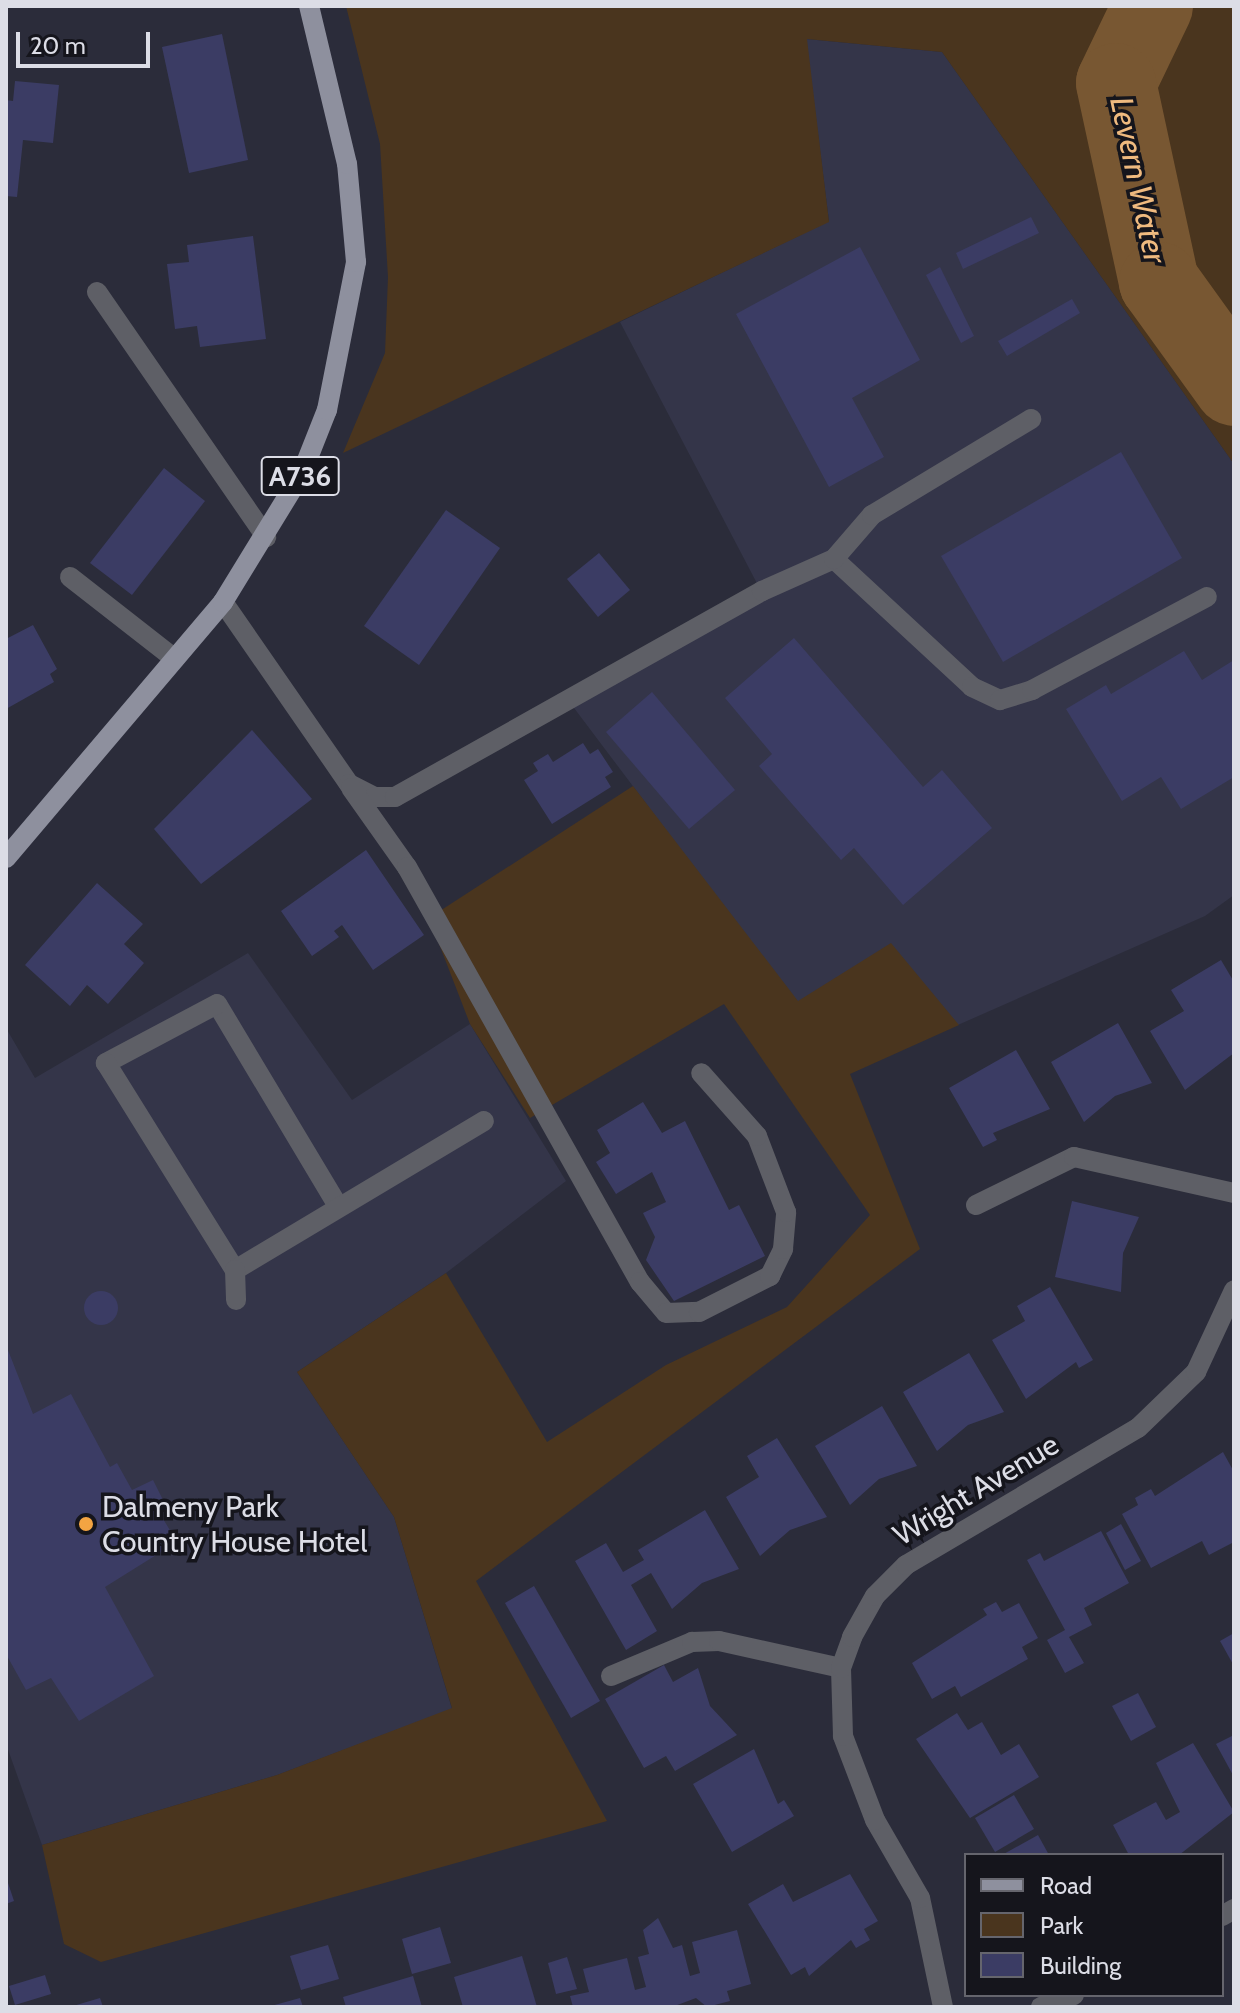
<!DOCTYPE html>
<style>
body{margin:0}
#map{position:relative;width:1240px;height:2013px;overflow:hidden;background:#2b2c3a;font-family:Cabin,sans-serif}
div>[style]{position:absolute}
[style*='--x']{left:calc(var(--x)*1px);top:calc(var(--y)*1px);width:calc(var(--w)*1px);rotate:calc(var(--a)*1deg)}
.built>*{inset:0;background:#343549}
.green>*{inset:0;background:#4a351e}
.river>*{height:80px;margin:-40px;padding:0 40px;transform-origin:40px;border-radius:40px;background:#785732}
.building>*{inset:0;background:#3b3c64}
.round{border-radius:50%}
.minor>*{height:20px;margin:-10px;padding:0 10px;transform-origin:10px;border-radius:10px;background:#5e5f66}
.major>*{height:20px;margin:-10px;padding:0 10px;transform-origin:10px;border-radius:10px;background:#8e909e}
.dots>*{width:22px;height:22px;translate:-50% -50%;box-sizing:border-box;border:4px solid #15151c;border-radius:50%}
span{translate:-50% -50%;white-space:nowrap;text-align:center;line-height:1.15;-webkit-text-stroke:7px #15151c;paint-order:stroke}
.shield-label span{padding:2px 6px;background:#15151c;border:2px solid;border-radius:6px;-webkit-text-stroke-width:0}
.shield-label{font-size:28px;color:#dcdde6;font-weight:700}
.street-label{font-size:30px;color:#dcdde6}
.poi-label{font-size:30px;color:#dcdde6}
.left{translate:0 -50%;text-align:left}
.water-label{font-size:32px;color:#efba7f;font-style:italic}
.frame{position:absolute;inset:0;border:8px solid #dcdde6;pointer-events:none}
.legend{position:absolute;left:964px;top:1853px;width:260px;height:144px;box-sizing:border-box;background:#15151c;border:2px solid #65656d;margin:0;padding:10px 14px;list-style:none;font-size:24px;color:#dcdde6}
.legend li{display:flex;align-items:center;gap:16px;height:40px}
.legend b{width:40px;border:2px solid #65656d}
.scale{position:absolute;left:16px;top:32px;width:134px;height:36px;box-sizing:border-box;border:4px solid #dcdde6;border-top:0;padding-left:10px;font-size:24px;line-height:28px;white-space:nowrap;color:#dcdde6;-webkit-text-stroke:6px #15151c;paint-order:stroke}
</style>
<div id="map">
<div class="built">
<div style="clip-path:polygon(806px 39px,942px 52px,1234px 464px,1234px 895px,1205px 916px,849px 1073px,568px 700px,761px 591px,620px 322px,829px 221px)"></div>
<div style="clip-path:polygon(248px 953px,352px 1100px,470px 1024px,566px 1181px,446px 1273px,297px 1372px,394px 1517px,452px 1709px,277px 1775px,42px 1845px,6px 1744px,6px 1028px,35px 1078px)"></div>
</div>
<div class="green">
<div style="clip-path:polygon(346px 6px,1234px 6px,1234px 464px,942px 52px,807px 39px,829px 222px,343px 453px,385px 353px,388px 277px,380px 144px)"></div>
<div style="clip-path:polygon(633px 786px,798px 1001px,891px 943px,959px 1025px,850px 1074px,920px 1249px,476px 1581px,607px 1821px,101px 1962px,64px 1944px,42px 1845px,277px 1775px,452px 1708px,394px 1517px,297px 1372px,446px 1273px,547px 1442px,666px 1365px,787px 1307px,870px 1215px,724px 1004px,530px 1118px,470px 1024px,429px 918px)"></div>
</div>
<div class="river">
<div style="--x:1153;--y:6;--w:85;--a:115.7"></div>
<div style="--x:1116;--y:83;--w:204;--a:77.8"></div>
<div style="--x:1159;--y:282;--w:128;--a:54.2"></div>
</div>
<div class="building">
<div style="clip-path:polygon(222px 34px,248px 160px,189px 173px,162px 47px)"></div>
<div style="clip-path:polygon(15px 81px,59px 85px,53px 143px,23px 140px,17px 197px,6px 196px,6px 100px,13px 101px)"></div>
<div style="clip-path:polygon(1031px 217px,1039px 233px,963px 269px,956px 253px)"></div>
<div style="clip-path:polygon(253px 236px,266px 339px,200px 347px,197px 326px,175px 329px,167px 264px,189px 262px,187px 245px)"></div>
<div style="clip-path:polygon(860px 247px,920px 360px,852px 398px,884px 457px,829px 487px,736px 314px)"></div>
<div style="clip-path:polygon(940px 267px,974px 336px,961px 343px,926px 275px)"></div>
<div style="clip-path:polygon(1072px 299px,1080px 313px,1007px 356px,998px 341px)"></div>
<div style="clip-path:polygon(1121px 452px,1182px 558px,1003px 662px,941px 556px)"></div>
<div style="clip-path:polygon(164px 468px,205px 501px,132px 595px,90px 563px)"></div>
<div style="clip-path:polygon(446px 510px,500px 548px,419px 665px,364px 626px)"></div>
<div style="clip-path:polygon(599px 553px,630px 590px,598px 617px,567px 579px)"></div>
<div style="clip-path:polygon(33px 625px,57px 669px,50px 674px,54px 682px,6px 709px,6px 639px)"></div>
<div style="clip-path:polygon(794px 638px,923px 787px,942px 770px,992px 828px,903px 905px,854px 848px,841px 860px,759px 766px,772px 754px,725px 698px)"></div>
<div style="clip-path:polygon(1184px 651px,1202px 680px,1234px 660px,1234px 777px,1181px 809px,1161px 777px,1122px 801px,1066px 709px,1106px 685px,1111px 694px)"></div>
<div style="clip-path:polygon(652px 692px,735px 790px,689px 829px,606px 732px)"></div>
<div style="clip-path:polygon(252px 730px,312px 799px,201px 884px,154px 829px)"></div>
<div style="clip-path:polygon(583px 743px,590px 754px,598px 749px,613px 772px,605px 777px,611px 787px,552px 824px,524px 780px,538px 771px,533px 763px,548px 754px,553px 762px)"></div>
<div style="clip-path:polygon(366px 850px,424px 935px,373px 970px,342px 925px,334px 931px,339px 937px,312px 956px,281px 911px)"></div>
<div style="clip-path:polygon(97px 883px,143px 924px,124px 944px,144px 963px,108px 1004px,87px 985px,70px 1006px,25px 965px)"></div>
<div style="clip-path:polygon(1221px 960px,1234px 982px,1234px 1053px,1185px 1090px,1150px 1031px,1184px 1011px,1171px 990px)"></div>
<div style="clip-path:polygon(1118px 1023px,1152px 1083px,1115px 1096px,1084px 1122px,1051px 1062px)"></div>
<div style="clip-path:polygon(1016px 1050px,1050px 1109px,993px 1133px,997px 1140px,983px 1147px,949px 1088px)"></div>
<div style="clip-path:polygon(643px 1102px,662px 1133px,685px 1121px,729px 1210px,739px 1205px,765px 1256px,674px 1301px,646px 1260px,655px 1237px,643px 1213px,666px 1202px,652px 1172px,616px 1194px,596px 1162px,610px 1153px,597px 1130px)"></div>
<div style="clip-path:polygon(1072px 1201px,1139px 1217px,1123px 1253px,1121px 1292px,1055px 1277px)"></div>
<div style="clip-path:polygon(1050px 1287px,1093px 1360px,1079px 1368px,1076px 1362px,1026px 1399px,992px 1340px,1025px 1321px,1017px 1306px)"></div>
<div class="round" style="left:84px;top:1291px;width:34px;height:34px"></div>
<div style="clip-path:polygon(6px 1345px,33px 1414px,71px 1394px,110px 1467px,117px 1463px,132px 1490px,153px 1480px,167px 1508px,159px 1512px,177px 1542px,105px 1587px,154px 1676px,79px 1721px,51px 1678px,26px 1690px,6px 1654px)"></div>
<div style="clip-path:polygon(969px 1353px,1004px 1412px,968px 1425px,937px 1451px,903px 1392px)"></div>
<div style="clip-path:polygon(882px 1406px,917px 1466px,879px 1479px,850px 1505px,815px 1446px)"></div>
<div style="clip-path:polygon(777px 1438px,827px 1517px,790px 1530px,760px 1556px,726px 1497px,759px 1477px,747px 1456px)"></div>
<div style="clip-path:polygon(1223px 1452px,1234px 1472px,1234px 1542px,1209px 1555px,1202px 1541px,1151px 1568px,1122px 1514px,1138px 1505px,1135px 1498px,1151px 1489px,1155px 1496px)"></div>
<div style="clip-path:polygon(705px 1510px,739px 1569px,702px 1583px,672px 1609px,651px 1573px,631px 1585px,657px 1631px,626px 1650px,575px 1561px,606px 1543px,623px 1572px,644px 1560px,638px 1550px)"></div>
<div style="clip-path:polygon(1121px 1524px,1141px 1561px,1125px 1570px,1106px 1533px)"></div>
<div style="clip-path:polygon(1101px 1531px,1129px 1583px,1084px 1608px,1092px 1625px,1069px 1637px,1084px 1663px,1065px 1673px,1047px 1640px,1065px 1630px,1027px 1560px,1040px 1553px,1044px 1561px)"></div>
<div style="clip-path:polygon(534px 1586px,600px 1701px,571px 1718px,505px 1603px)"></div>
<div style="clip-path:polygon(996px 1602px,1002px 1612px,1019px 1603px,1038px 1638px,1022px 1647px,1028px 1659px,961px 1697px,955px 1686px,932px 1699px,912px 1663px,987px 1615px,983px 1609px)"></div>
<div style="clip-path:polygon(1234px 1633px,1234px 1666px,1220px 1641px)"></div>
<div style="clip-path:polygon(664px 1665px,673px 1682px,698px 1668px,710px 1706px,737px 1735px,675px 1771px,666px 1756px,644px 1768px,605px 1699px)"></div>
<div style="clip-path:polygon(1138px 1693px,1156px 1727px,1131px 1741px,1112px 1706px)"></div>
<div style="clip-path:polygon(957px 1713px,968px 1730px,982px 1722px,1001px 1755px,1019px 1744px,1039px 1777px,970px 1818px,916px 1739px)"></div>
<div style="clip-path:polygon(1234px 1735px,1234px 1777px,1216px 1744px)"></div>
<div style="clip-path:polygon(1193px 1743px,1234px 1812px,1179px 1855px,1129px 1855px,1113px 1825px,1156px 1802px,1166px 1820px,1180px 1812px,1156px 1763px)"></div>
<div style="clip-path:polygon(754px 1749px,778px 1804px,784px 1800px,794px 1816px,732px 1852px,693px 1784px)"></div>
<div style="clip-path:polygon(1014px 1795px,1034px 1829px,995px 1852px,975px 1818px)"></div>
<div style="clip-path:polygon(1038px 1835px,1049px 1855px,1002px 1855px)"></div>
<div style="clip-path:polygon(850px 1874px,878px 1921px,864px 1929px,870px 1940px,856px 1948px,851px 1940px,809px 1976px,805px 1967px,791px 1975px,748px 1904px,783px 1884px,793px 1902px)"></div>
<div style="clip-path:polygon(6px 1877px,14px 1901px,6px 1904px)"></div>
<div style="clip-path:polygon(658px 1918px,673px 1948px,682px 1945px,690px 1976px,700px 1973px,692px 1942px,737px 1930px,751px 1984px,727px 1991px,730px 2001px,707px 2007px,696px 1998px,672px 2007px,573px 2007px,570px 1996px,589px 1992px,583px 1969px,627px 1958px,635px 1990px,646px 1987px,638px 1957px,649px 1954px,643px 1930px)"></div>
<div style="clip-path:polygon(440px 1927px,451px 1963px,412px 1974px,402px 1939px)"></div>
<div style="clip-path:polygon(328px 1945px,339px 1979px,301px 1990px,290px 1956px)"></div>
<div style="clip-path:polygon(522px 1956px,537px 2007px,463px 2007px,454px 1977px)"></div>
<div style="clip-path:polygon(567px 1957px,577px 1989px,556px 1994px,548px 1963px)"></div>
<div style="clip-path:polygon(45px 1975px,51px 1994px,15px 2005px,9px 1986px)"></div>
<div style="clip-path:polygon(413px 1976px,422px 2007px,346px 2007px,343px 1997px)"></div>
<div style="clip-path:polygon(100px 1998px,103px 2007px,73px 2007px,73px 2006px)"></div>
<div style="clip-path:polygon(300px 1998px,303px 2007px,271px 2007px,271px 2006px)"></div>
</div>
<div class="minor">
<div style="--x:97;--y:292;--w:298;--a:55.4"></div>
<div style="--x:834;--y:559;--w:188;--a:42.8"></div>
<div style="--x:972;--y:687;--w:31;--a:25"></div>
<div style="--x:1000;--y:700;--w:34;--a:-17"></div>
<div style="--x:1032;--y:690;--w:198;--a:-28"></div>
<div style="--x:70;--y:577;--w:133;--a:38"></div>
<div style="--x:223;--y:602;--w:221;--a:55.3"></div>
<div style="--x:349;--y:784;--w:28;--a:27"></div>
<div style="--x:374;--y:797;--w:21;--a:0"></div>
<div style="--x:395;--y:797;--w:421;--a:-29.3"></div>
<div style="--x:762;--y:591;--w:79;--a:-24"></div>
<div style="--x:834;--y:559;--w:58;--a:-49.2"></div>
<div style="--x:872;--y:515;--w:186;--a:-31.1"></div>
<div style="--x:351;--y:788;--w:97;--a:54.7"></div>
<div style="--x:407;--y:867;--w:476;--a:60.7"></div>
<div style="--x:640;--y:1282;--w:40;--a:50"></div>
<div style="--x:666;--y:1313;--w:33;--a:-2"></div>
<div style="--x:699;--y:1312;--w:80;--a:-26.9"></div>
<div style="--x:770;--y:1276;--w:30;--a:-64"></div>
<div style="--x:783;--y:1249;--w:37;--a:-85"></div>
<div style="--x:786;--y:1212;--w:81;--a:-110.9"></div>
<div style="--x:757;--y:1136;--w:84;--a:-131.6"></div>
<div style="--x:976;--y:1205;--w:109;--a:-26.1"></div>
<div style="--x:1074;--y:1157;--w:164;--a:12.7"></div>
<div style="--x:338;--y:1206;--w:235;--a:-120.9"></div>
<div style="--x:217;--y:1004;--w:126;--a:152"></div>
<div style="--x:106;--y:1063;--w:244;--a:58.1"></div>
<div style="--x:235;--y:1270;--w:290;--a:-30.9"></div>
<div style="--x:235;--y:1270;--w:30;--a:88"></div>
<div style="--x:611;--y:1676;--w:88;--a:-22.8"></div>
<div style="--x:692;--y:1642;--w:27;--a:-2"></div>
<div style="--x:719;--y:1641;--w:125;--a:12.5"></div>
<div style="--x:1222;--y:1916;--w:14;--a:-30"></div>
<div style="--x:943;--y:2007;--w:111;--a:-101.9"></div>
<div style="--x:920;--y:1898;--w:90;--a:-120"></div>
<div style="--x:875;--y:1820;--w:90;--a:-110.9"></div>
<div style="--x:843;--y:1736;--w:68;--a:-91.7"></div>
<div style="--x:841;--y:1668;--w:33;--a:-70"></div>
<div style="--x:852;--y:1637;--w:47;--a:-60.7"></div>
<div style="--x:875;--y:1596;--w:44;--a:-45"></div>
<div style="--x:906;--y:1565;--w:269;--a:-30.6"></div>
<div style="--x:1138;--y:1428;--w:81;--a:-44"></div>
<div style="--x:1196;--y:1372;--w:90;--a:-65.1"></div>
<div style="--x:1041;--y:2007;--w:35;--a:-20"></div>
</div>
<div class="major">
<div style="--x:6;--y:858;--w:336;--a:-49.7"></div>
<div style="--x:223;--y:602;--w:151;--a:-58.5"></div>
<div style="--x:302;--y:473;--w:68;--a:-68.4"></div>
<div style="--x:327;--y:410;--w:151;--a:-78.9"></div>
<div style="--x:356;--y:262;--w:98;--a:-95.2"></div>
<div style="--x:347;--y:164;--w:163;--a:-103.5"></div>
</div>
<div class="dots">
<div style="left:86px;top:1524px;background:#f3a442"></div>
</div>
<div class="shield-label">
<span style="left:300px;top:476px">A736</span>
</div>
<div class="street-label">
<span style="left:976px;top:1490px;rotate:-31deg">Wright Avenue</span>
</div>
<div class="poi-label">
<span class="left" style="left:102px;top:1524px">Dalmeny Park<br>Country House Hotel</span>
</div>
<div class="water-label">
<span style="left:1138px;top:180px;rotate:78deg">Levern Water</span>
</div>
<div class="frame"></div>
<ul class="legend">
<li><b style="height:10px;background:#8e909e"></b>Road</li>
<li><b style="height:22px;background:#4a351e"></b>Park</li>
<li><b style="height:22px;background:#3b3c64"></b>Building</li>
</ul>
<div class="scale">20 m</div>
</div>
